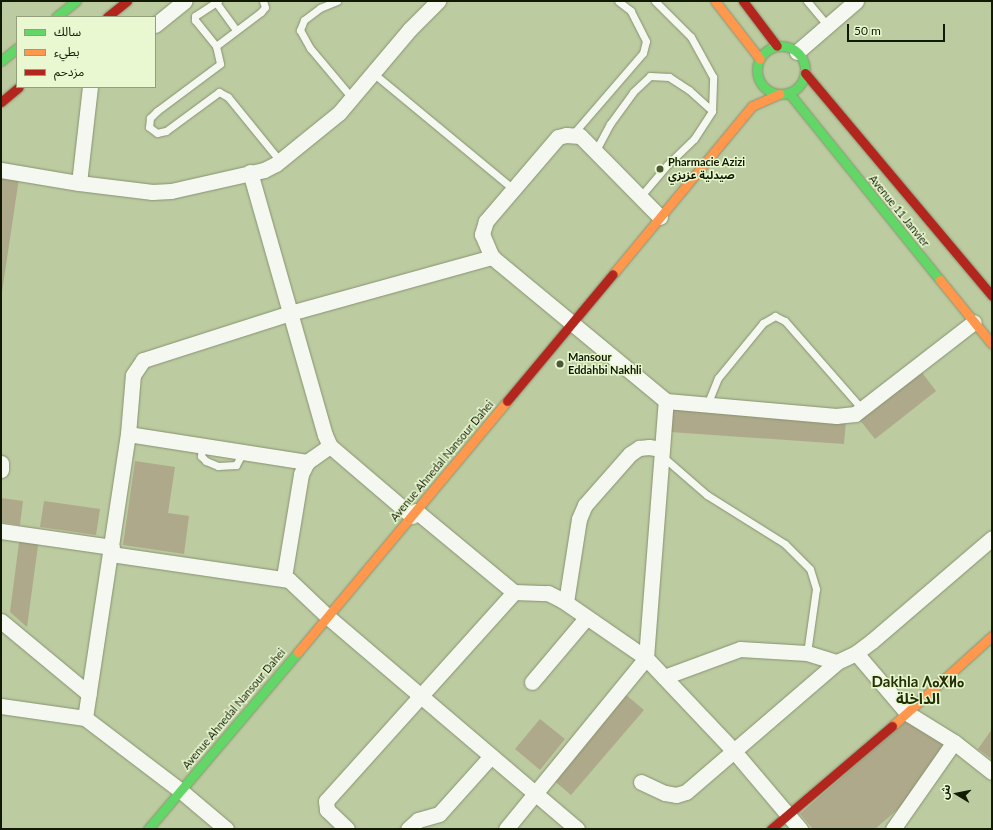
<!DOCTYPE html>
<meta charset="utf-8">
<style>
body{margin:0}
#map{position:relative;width:993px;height:830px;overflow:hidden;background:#bccba0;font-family:Lato,"Noto Sans Arabic","Noto Sans Tifinagh",sans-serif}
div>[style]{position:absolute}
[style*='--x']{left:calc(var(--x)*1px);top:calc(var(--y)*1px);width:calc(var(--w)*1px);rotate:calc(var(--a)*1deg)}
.building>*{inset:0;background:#aea98a}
.roads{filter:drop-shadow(0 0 1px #879270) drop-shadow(0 0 1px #879270)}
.lane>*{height:7px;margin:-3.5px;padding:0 3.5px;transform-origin:3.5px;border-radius:3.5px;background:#f5f7f1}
.street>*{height:15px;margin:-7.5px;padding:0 7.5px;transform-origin:7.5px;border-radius:7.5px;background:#f5f7f1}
.fast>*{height:9px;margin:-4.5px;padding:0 4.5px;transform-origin:4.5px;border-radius:4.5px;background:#63d668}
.fast>.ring{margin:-4.5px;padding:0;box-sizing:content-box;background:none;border:9px solid #63d668;border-radius:50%}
.slow>*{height:9px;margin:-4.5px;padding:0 4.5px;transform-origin:4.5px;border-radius:4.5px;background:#ff974d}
.jam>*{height:9px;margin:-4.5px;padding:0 4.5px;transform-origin:4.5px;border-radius:4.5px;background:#b3261e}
.dots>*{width:11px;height:11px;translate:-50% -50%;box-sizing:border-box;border:2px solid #e9f8d1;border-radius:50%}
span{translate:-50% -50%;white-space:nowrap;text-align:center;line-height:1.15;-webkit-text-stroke:3px #e9f8d1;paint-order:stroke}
.poi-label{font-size:11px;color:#111a00;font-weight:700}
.left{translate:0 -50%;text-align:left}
.street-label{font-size:11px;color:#111a00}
.district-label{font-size:15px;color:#243006;font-weight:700}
.frame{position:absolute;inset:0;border:2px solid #111a00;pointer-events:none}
.legend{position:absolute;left:16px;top:16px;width:140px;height:72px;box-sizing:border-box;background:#e9f8d1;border:1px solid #939f7d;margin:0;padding:5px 7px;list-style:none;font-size:12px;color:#111a00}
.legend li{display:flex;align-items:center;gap:8px;height:20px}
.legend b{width:20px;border:1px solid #939f7d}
.north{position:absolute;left:937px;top:774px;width:40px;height:40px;-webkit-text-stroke:3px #e9f8d1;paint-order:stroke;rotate:280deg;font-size:11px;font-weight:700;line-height:16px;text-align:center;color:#111a00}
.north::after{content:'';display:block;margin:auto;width:14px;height:18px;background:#111a00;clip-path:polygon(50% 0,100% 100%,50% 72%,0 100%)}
.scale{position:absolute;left:847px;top:24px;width:98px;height:18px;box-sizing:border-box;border:2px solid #111a00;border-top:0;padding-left:5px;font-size:12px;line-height:14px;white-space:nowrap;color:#111a00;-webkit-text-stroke:3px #e9f8d1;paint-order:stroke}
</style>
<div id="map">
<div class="building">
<div style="clip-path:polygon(1px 176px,19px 178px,2px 292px,1px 292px)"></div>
<div style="clip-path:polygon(920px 370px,936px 391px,875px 439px,859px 419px)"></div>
<div style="clip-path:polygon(672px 408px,846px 420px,844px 444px,670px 432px)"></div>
<div style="clip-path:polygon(135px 461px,175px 467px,168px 513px,189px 516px,184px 554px,123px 545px)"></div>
<div style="clip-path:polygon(1px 498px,23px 501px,20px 525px,1px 522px)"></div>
<div style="clip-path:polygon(44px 501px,100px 509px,96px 535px,40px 527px)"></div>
<div style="clip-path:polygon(20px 535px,39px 538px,27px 627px,10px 612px)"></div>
<div style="clip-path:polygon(625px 694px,644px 710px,571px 795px,552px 779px)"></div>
<div style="clip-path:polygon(909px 718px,949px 746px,913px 796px,875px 829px,813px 829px,800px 814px)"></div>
<div style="clip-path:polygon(540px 719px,565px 739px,540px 770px,515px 749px)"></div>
<div style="clip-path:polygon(992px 729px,992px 759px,978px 749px)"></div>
</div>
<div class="roads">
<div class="lane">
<div style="--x:215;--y:1;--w:36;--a:54"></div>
<div style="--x:218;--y:1;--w:27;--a:147"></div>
<div style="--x:195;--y:16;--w:4;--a:90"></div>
<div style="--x:195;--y:20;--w:33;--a:51"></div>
<div style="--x:216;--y:46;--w:56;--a:-37.1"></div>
<div style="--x:261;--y:12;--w:6;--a:-51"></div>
<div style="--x:265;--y:7;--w:6;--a:-108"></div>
<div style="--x:337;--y:1;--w:18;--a:158"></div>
<div style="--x:320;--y:8;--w:20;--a:143"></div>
<div style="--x:304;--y:20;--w:11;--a:112"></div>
<div style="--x:300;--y:30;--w:21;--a:61"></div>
<div style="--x:310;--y:48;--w:65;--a:50"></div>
<div style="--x:807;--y:1;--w:31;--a:50"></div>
<div style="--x:216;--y:46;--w:18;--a:77"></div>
<div style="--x:220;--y:64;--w:79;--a:143.3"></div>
<div style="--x:157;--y:111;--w:10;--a:135"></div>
<div style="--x:150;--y:118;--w:9;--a:96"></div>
<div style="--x:149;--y:127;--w:10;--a:37"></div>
<div style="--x:157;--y:133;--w:9;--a:-13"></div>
<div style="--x:166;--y:131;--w:66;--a:-36.3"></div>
<div style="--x:219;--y:92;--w:10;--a:29"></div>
<div style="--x:228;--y:97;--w:82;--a:50.9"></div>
<div style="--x:373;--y:73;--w:182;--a:39.6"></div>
<div style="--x:573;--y:134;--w:107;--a:-49.2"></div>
<div style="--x:643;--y:53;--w:12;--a:-76"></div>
<div style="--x:646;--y:41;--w:34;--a:-117"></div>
<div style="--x:631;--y:11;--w:16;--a:-142"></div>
<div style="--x:595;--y:152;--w:32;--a:-62"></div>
<div style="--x:610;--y:124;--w:39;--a:-54"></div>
<div style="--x:633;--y:92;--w:23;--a:-43"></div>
<div style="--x:650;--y:76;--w:19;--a:3"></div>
<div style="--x:669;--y:77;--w:24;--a:33"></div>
<div style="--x:689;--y:90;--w:31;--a:42"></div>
<div style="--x:640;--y:197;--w:42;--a:-49.8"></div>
<div style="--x:667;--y:165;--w:37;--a:-44"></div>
<div style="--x:694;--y:139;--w:33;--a:-57"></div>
<div style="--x:712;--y:111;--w:34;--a:-88"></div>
<div style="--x:713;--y:77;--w:46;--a:-118.8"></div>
<div style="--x:691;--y:37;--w:51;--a:-135"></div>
<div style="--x:707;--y:405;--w:29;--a:-68"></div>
<div style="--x:718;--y:378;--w:71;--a:-50.7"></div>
<div style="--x:763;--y:323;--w:14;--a:-30"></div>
<div style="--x:775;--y:316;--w:11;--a:27"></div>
<div style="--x:785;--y:321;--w:117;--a:48.8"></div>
<div style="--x:202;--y:445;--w:11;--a:95"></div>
<div style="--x:201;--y:456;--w:7;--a:45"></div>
<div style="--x:206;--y:461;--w:13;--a:23"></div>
<div style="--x:218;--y:466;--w:18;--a:-3"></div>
<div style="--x:236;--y:465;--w:15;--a:-62"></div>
<div style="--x:662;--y:456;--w:60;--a:40.9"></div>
<div style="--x:707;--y:495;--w:92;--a:32.1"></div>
<div style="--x:785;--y:544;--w:35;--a:45"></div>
<div style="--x:810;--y:569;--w:21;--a:73"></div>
<div style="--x:816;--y:589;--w:65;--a:98"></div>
</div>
<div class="street">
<div style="--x:155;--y:25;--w:38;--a:-39"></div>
<div style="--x:797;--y:52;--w:78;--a:-40.8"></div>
<div style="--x:1;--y:170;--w:79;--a:9.5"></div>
<div style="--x:79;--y:183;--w:74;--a:7"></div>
<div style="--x:152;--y:192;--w:19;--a:-3"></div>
<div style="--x:171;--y:191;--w:95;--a:-12.7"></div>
<div style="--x:264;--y:170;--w:13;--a:-27"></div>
<div style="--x:276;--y:164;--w:81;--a:-39"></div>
<div style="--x:339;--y:113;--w:110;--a:-49.8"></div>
<div style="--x:410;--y:29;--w:40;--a:-45"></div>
<div style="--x:250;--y:172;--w:273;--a:74.1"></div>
<div style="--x:325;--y:435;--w:12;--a:66"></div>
<div style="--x:330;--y:446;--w:108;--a:40.5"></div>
<div style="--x:79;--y:183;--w:97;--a:-83.5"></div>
<div style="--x:660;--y:217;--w:114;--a:-134.6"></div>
<div style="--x:580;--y:136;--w:14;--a:-176"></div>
<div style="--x:566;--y:135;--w:8;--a:166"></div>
<div style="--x:558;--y:137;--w:111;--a:130.6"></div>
<div style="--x:486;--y:221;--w:14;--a:107"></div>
<div style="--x:482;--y:234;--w:25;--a:67"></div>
<div style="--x:492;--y:257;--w:226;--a:39.6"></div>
<div style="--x:128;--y:434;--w:181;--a:8.9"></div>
<div style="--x:1;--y:463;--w:7;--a:90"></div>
<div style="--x:416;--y:511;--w:127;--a:39.6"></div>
<div style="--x:514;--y:592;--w:34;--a:2"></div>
<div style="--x:548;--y:593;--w:16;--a:27"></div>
<div style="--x:562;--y:600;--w:102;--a:34.6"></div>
<div style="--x:646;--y:658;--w:127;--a:46.6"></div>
<div style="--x:733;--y:750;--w:104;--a:49.7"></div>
<div style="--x:1;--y:531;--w:112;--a:8.2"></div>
<div style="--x:111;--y:554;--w:180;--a:8.3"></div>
<div style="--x:289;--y:580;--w:54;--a:43.5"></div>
<div style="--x:328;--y:617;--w:327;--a:40.4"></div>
<div style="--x:284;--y:577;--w:104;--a:-80.6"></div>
<div style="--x:301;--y:474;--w:13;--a:-63"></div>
<div style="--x:307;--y:462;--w:28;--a:-35"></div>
<div style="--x:566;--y:602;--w:84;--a:-81.1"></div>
<div style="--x:579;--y:519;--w:15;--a:-67"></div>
<div style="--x:585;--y:505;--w:68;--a:-48.6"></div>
<div style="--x:630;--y:454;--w:11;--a:-34"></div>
<div style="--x:639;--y:448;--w:10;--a:-6"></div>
<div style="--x:649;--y:447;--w:13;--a:9"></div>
<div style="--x:1;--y:621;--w:114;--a:39.7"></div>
<div style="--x:856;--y:653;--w:79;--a:49.6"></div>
<div style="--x:907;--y:713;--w:55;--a:31.7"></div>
<div style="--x:954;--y:742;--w:48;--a:38.3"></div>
<div style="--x:664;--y:677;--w:81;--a:-20.2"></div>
<div style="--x:740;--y:649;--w:67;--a:3.4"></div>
<div style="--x:807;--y:653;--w:31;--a:17"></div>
<div style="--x:532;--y:682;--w:84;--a:-49.8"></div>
<div style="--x:1;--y:706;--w:85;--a:8.1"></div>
<div style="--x:85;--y:718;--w:121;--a:37.2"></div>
<div style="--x:181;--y:791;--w:59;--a:40.2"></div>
<div style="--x:85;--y:718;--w:287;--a:-81.4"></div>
<div style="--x:128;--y:434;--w:59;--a:-85.2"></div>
<div style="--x:133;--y:375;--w:18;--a:-56"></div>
<div style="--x:143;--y:360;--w:154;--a:-17.7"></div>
<div style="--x:290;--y:313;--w:210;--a:-15.5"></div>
<div style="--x:641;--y:782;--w:26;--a:25"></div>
<div style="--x:665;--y:793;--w:11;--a:10"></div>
<div style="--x:676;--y:795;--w:10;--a:-17"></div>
<div style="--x:686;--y:792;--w:199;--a:-40.7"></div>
<div style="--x:837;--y:662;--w:21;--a:-25"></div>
<div style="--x:856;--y:653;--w:20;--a:-37"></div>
<div style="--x:872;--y:641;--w:158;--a:-40.6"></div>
<div style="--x:347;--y:829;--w:28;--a:-136"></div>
<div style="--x:327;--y:810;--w:9;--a:-96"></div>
<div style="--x:326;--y:801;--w:281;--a:-48"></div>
<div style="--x:408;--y:829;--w:13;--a:-42"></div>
<div style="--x:418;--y:820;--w:22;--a:-16"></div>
<div style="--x:439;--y:814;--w:78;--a:-48.1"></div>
<div style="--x:506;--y:829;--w:221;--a:-50.7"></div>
<div style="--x:646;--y:658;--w:258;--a:-85.6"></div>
<div style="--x:666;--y:401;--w:171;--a:5"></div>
<div style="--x:836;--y:416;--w:19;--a:-6"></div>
<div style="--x:855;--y:414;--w:150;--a:-37.7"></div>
<div style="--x:893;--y:829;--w:106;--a:-55"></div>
</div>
<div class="fast">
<div style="--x:56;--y:17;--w:26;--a:-39"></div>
<div class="ring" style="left:757px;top:46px;width:39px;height:39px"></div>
<div style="--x:1;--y:61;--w:21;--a:-39"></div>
<div style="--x:789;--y:93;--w:240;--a:51.1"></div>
<div style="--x:148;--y:829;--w:232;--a:-49.7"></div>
</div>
<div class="slow">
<div style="--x:715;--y:1;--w:73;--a:52.2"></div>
<div style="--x:613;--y:274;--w:218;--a:-50.4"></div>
<div style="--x:752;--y:106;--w:30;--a:-24"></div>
<div style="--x:940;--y:280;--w:82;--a:50.9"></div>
<div style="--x:298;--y:652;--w:327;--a:-50.2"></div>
<div style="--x:892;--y:726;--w:135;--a:-42"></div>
</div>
<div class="jam">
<div style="--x:743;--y:1;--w:56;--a:52.9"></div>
<div style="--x:107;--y:17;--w:26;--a:-39"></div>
<div style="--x:805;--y:73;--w:291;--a:50"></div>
<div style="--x:1;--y:102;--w:23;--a:-40"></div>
<div style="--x:507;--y:401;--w:165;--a:-50.2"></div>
<div style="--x:771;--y:829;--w:159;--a:-40.4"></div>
</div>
</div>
<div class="dots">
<div style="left:660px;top:169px;background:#4d5838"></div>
<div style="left:560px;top:364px;background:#4d5838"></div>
</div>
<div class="poi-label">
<span class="left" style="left:668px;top:169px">Pharmacie Azizi<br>صيدلية عزيزي</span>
<span class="left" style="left:568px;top:364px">Mansour<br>Eddahbi Nakhli</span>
</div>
<div class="street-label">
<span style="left:899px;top:211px;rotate:51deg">Avenue 11 Janvier</span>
<span style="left:442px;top:461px;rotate:-50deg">Avenue Ahnedal Nansour Dahei</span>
<span style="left:234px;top:709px;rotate:-50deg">Avenue Ahnedal Nansour Dahei</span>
</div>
<div class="district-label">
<span style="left:918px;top:690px">Dakhla ⴷⴰⵅⵍⴰ<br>الداخلة</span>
</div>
<div class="frame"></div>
<ul class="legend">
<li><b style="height:5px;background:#63d668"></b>سالك</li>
<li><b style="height:5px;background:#ff974d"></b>بطيء</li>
<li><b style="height:5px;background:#b3261e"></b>مزدحم</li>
</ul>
<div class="north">ش</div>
<div class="scale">50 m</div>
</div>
